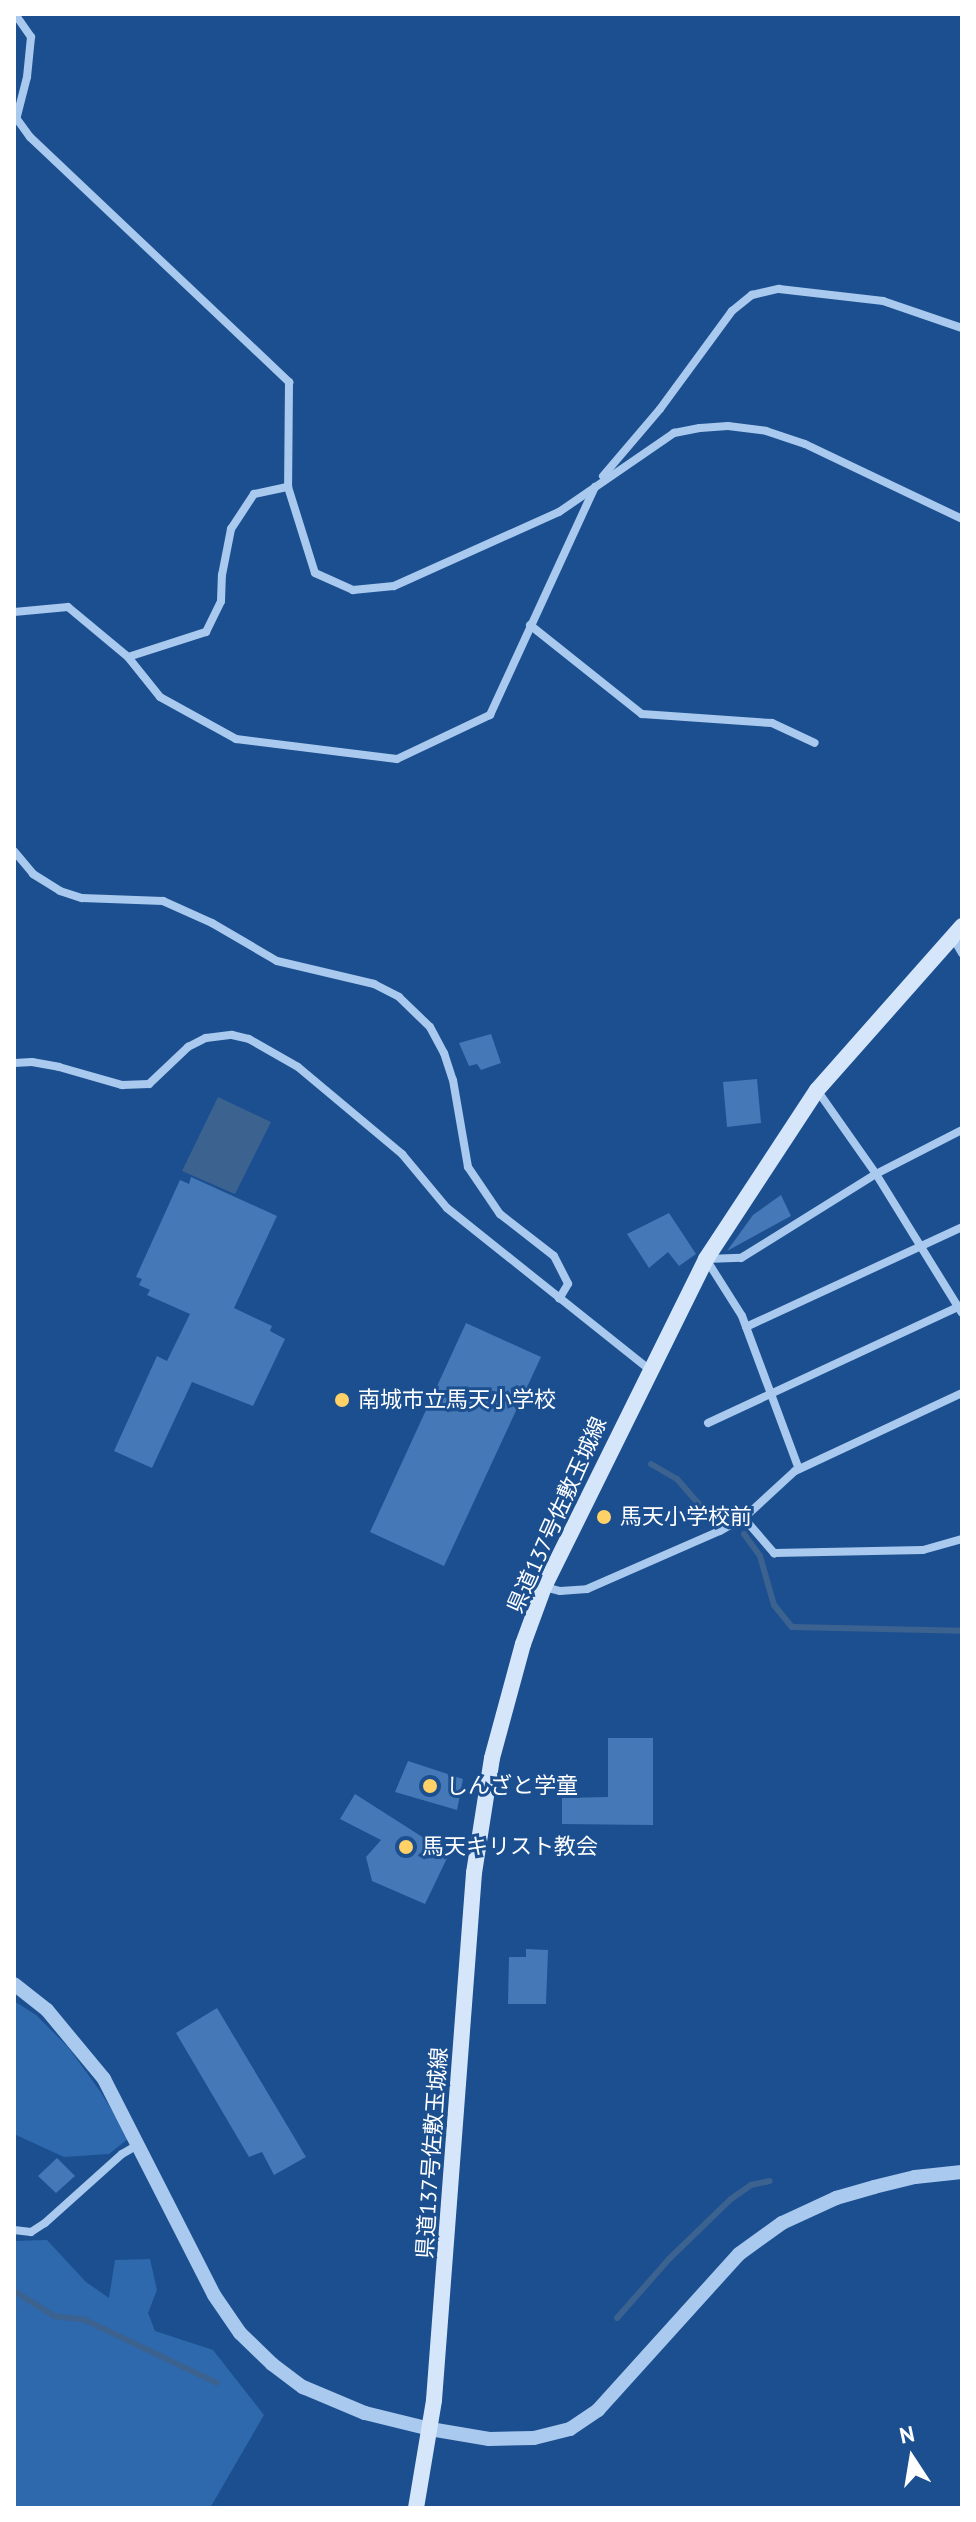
<!DOCTYPE html>
<meta charset="utf-8">
<style>
body{margin:0}
#map{position:relative;width:976px;height:2522px;overflow:hidden;background:#1b4f8f;font-family:"PT Sans","Noto Sans JP",sans-serif}
div>[style]{position:absolute}
[style*='--x']{left:calc(var(--x)*1px);top:calc(var(--y)*1px);width:calc(var(--w)*1px);rotate:calc(var(--a)*1deg)}
.green>*{inset:0;background:#2e69ad}
.water>*{inset:0;background:#3c6290}
.stream>*{height:6px;margin:-3px;padding:0 3px;transform-origin:3px;border-radius:3px;background:#3c6290}
.building>*{inset:0;background:#4478b7}
.minor>*{height:8px;margin:-4px;padding:0 4px;transform-origin:4px;border-radius:4px;background:#a9c9ee}
.tertiary>*{height:14px;margin:-7px;padding:0 7px;transform-origin:7px;border-radius:7px;background:#a9c9ee}
.secondary>*{height:16px;margin:-8px;padding:0 8px;transform-origin:8px;border-radius:8px;background:#d6e6fa}
.dots>*{width:22px;height:22px;translate:-50% -50%;box-sizing:border-box;border:4px solid #1b4f8f;border-radius:50%}
span{translate:-50% -50%;white-space:nowrap;text-align:center;line-height:1.15;-webkit-text-stroke:6px #1b4f8f;paint-order:stroke}
.poi-label{font-size:22px;color:#fff}
.left{translate:0 -50%;text-align:left}
.street-label{font-size:22px;color:#fff}
.frame{position:absolute;inset:0;border:16px solid #fff;pointer-events:none}
.north{position:absolute;left:872px;top:2418px;width:80px;height:80px;-webkit-text-stroke:6px #1b4f8f;paint-order:stroke;rotate:348deg;font-size:22px;font-weight:700;line-height:32px;text-align:center;color:#fff}
.north::after{content:'';display:block;margin:auto;width:28px;height:36px;background:#fff;clip-path:polygon(50% 0,100% 100%,50% 72%,0 100%)}
</style>
<div id="map">
<div class="green">
<div style="clip-path:polygon(14px 2001px,36px 2015px,68px 2047px,100px 2091px,129px 2138px,109px 2154px,64px 2157px,14px 2134px)"></div>
<div style="clip-path:polygon(47px 2240px,86px 2282px,109px 2298px,115px 2260px,150px 2259px,157px 2290px,148px 2313px,155px 2331px,213px 2350px,264px 2415px,210px 2508px,14px 2508px,14px 2241px)"></div>
</div>
<div class="water">
<div style="clip-path:polygon(218px 1097px,271px 1122px,235px 1194px,182px 1171px)"></div>
</div>
<div class="stream">
<div style="--x:651;--y:1464;--w:30;--a:30"></div>
<div style="--x:677;--y:1479;--w:32;--a:49"></div>
<div style="--x:698;--y:1503;--w:29;--a:34"></div>
<div style="--x:744;--y:1534;--w:27;--a:54"></div>
<div style="--x:760;--y:1556;--w:51;--a:74.1"></div>
<div style="--x:774;--y:1605;--w:28;--a:51"></div>
<div style="--x:792;--y:1627;--w:170;--a:1.3"></div>
<div style="--x:14;--y:2291;--w:47;--a:32"></div>
<div style="--x:54;--y:2316;--w:31;--a:7"></div>
<div style="--x:85;--y:2320;--w:146;--a:25.5"></div>
<div style="--x:617;--y:2318;--w:79;--a:-48.6"></div>
<div style="--x:669;--y:2259;--w:86;--a:-44.1"></div>
<div style="--x:731;--y:2199;--w:24;--a:-35"></div>
<div style="--x:751;--y:2185;--w:19;--a:-12"></div>
</div>
<div class="building">
<div style="clip-path:polygon(491px 1034px,501px 1063px,481px 1070px,477px 1064px,469px 1066px,459px 1043px)"></div>
<div style="clip-path:polygon(757px 1079px,761px 1123px,727px 1127px,723px 1082px)"></div>
<div style="clip-path:polygon(191px 1177px,277px 1216px,234px 1308px,272px 1326px,270px 1331px,285px 1339px,253px 1406px,192px 1382px,152px 1468px,114px 1451px,157px 1356px,167px 1361px,190px 1314px,147px 1295px,150px 1290px,139px 1285px,142px 1279px,136px 1277px,180px 1180px,189px 1184px)"></div>
<div style="clip-path:polygon(781px 1195px,791px 1216px,727px 1251px,753px 1215px)"></div>
<div style="clip-path:polygon(669px 1213px,696px 1254px,679px 1266px,668px 1252px,649px 1268px,627px 1234px)"></div>
<div style="clip-path:polygon(466px 1323px,541px 1357px,444px 1566px,370px 1532px)"></div>
<div style="clip-path:polygon(608px 1738px,653px 1738px,653px 1825px,562px 1824px,562px 1798px,608px 1797px)"></div>
<div style="clip-path:polygon(408px 1761px,463px 1779px,457px 1810px,395px 1792px)"></div>
<div style="clip-path:polygon(355px 1794px,449px 1854px,425px 1904px,372px 1881px,366px 1857px,381px 1840px,340px 1819px)"></div>
<div style="clip-path:polygon(526px 1949px,548px 1950px,546px 2004px,508px 2004px,509px 1957px,526px 1957px)"></div>
<div style="clip-path:polygon(217px 2008px,306px 2157px,274px 2175px,262px 2152px,249px 2157px,176px 2033px)"></div>
<div style="clip-path:polygon(57px 2158px,75px 2176px,56px 2193px,38px 2176px)"></div>
</div>
<div class="minor">
<div style="--x:15;--y:14;--w:28;--a:55"></div>
<div style="--x:31;--y:37;--w:40;--a:95.7"></div>
<div style="--x:27;--y:77;--w:40;--a:104.4"></div>
<div style="--x:14;--y:115;--w:27;--a:54"></div>
<div style="--x:30;--y:137;--w:357;--a:43.4"></div>
<div style="--x:289;--y:382;--w:105;--a:90.5"></div>
<div style="--x:288;--y:487;--w:90;--a:72.6"></div>
<div style="--x:315;--y:573;--w:42;--a:24.1"></div>
<div style="--x:353;--y:590;--w:41;--a:-5.6"></div>
<div style="--x:394;--y:586;--w:181;--a:-24.2"></div>
<div style="--x:559;--y:512;--w:140;--a:-34.5"></div>
<div style="--x:674;--y:433;--w:26;--a:-11"></div>
<div style="--x:700;--y:428;--w:28;--a:-4"></div>
<div style="--x:728;--y:426;--w:38;--a:7"></div>
<div style="--x:766;--y:431;--w:41;--a:18.4"></div>
<div style="--x:805;--y:444;--w:174;--a:25.5"></div>
<div style="--x:603;--y:476;--w:88;--a:-49.6"></div>
<div style="--x:660;--y:409;--w:122;--a:-53.7"></div>
<div style="--x:732;--y:311;--w:26;--a:-39"></div>
<div style="--x:752;--y:295;--w:28;--a:-13"></div>
<div style="--x:779;--y:289;--w:105;--a:6.6"></div>
<div style="--x:883;--y:301;--w:83;--a:18.9"></div>
<div style="--x:14;--y:612;--w:54;--a:-5.3"></div>
<div style="--x:68;--y:607;--w:78;--a:39.8"></div>
<div style="--x:128;--y:657;--w:51;--a:51.3"></div>
<div style="--x:160;--y:697;--w:87;--a:28.9"></div>
<div style="--x:236;--y:739;--w:162;--a:7.1"></div>
<div style="--x:397;--y:759;--w:103;--a:-25.3"></div>
<div style="--x:490;--y:715;--w:251;--a:-65.3"></div>
<div style="--x:530;--y:625;--w:143;--a:38.5"></div>
<div style="--x:642;--y:714;--w:130;--a:4"></div>
<div style="--x:772;--y:723;--w:47;--a:24.9"></div>
<div style="--x:128;--y:657;--w:82;--a:-17.8"></div>
<div style="--x:206;--y:632;--w:34;--a:-64"></div>
<div style="--x:221;--y:601;--w:26;--a:-88"></div>
<div style="--x:222;--y:575;--w:47;--a:-78.9"></div>
<div style="--x:231;--y:529;--w:42;--a:-56.7"></div>
<div style="--x:254;--y:494;--w:35;--a:-12"></div>
<div style="--x:14;--y:851;--w:30;--a:50"></div>
<div style="--x:33;--y:874;--w:32;--a:32"></div>
<div style="--x:60;--y:891;--w:23;--a:18"></div>
<div style="--x:82;--y:898;--w:81;--a:2.1"></div>
<div style="--x:163;--y:901;--w:54;--a:24.2"></div>
<div style="--x:212;--y:923;--w:75;--a:30.3"></div>
<div style="--x:277;--y:961;--w:100;--a:13.3"></div>
<div style="--x:374;--y:984;--w:28;--a:27"></div>
<div style="--x:399;--y:997;--w:43;--a:44.1"></div>
<div style="--x:430;--y:1027;--w:30;--a:62"></div>
<div style="--x:444;--y:1053;--w:28;--a:72"></div>
<div style="--x:453;--y:1080;--w:88;--a:80.2"></div>
<div style="--x:468;--y:1167;--w:57;--a:55.8"></div>
<div style="--x:500;--y:1214;--w:68;--a:37.9"></div>
<div style="--x:554;--y:1256;--w:31;--a:63"></div>
<div style="--x:568;--y:1284;--w:17;--a:121"></div>
<div style="--x:952;--y:936;--w:20;--a:60"></div>
<div style="--x:14;--y:1063;--w:18;--a:-3"></div>
<div style="--x:32;--y:1062;--w:27;--a:10"></div>
<div style="--x:59;--y:1067;--w:66;--a:15.9"></div>
<div style="--x:122;--y:1085;--w:27;--a:-2"></div>
<div style="--x:149;--y:1084;--w:54;--a:-43.5"></div>
<div style="--x:188;--y:1047;--w:20;--a:-27"></div>
<div style="--x:206;--y:1038;--w:26;--a:-7"></div>
<div style="--x:232;--y:1035;--w:17;--a:13"></div>
<div style="--x:249;--y:1039;--w:56;--a:29.7"></div>
<div style="--x:298;--y:1067;--w:136;--a:39.9"></div>
<div style="--x:402;--y:1154;--w:70;--a:50.2"></div>
<div style="--x:447;--y:1208;--w:258;--a:38.6"></div>
<div style="--x:817;--y:1090;--w:103;--a:54.9"></div>
<div style="--x:876;--y:1174;--w:163;--a:58.3"></div>
<div style="--x:706;--y:1259;--w:35;--a:-2"></div>
<div style="--x:741;--y:1258;--w:159;--a:-31.9"></div>
<div style="--x:876;--y:1174;--w:97;--a:-27.1"></div>
<div style="--x:706;--y:1259;--w:67;--a:57.7"></div>
<div style="--x:742;--y:1316;--w:163;--a:69.6"></div>
<div style="--x:746;--y:1327;--w:238;--a:-24.8"></div>
<div style="--x:708;--y:1423;--w:280;--a:-24.9"></div>
<div style="--x:743;--y:1517;--w:48;--a:49.3"></div>
<div style="--x:774;--y:1553;--w:149;--a:-1.2"></div>
<div style="--x:923;--y:1550;--w:41;--a:-15.8"></div>
<div style="--x:544;--y:1587;--w:16;--a:14"></div>
<div style="--x:560;--y:1591;--w:27;--a:-4"></div>
<div style="--x:587;--y:1589;--w:145;--a:-23.6"></div>
<div style="--x:720;--y:1531;--w:30;--a:-30"></div>
<div style="--x:746;--y:1516;--w:67;--a:-42.6"></div>
<div style="--x:795;--y:1471;--w:184;--a:-25"></div>
<div style="--x:14;--y:2230;--w:17;--a:7"></div>
<div style="--x:31;--y:2232;--w:17;--a:-33"></div>
<div style="--x:45;--y:2223;--w:103;--a:-41.9"></div>
<div style="--x:122;--y:2154;--w:20;--a:-30"></div>
</div>
<div class="tertiary">
<div style="--x:14;--y:1984;--w:42;--a:38.2"></div>
<div style="--x:47;--y:2010;--w:89;--a:50.4"></div>
<div style="--x:104;--y:2079;--w:242;--a:63"></div>
<div style="--x:214;--y:2295;--w:46;--a:55.6"></div>
<div style="--x:240;--y:2333;--w:45;--a:44.1"></div>
<div style="--x:272;--y:2364;--w:39;--a:37"></div>
<div style="--x:303;--y:2387;--w:67;--a:22.8"></div>
<div style="--x:365;--y:2413;--w:67;--a:13.8"></div>
<div style="--x:430;--y:2429;--w:60;--a:9.6"></div>
<div style="--x:489;--y:2439;--w:45;--a:-1.3"></div>
<div style="--x:534;--y:2438;--w:37;--a:-14"></div>
<div style="--x:570;--y:2429;--w:34;--a:-34"></div>
<div style="--x:598;--y:2410;--w:210;--a:-47.9"></div>
<div style="--x:739;--y:2254;--w:53;--a:-35.8"></div>
<div style="--x:782;--y:2223;--w:60;--a:-24.8"></div>
<div style="--x:836;--y:2198;--w:40;--a:-16"></div>
<div style="--x:874;--y:2187;--w:42;--a:-13.7"></div>
<div style="--x:915;--y:2177;--w:47;--a:-6.1"></div>
</div>
<div class="secondary">
<div style="--x:416;--y:2508;--w:109;--a:-80.5"></div>
<div style="--x:434;--y:2400;--w:529;--a:-85.66"></div>
<div style="--x:474;--y:1873;--w:116;--a:-81.1"></div>
<div style="--x:492;--y:1758;--w:118;--a:-74.8"></div>
<div style="--x:523;--y:1644;--w:61;--a:-69.8"></div>
<div style="--x:544;--y:1587;--w:366;--a:-63.7"></div>
<div style="--x:706;--y:1259;--w:202;--a:-56.7"></div>
<div style="--x:817;--y:1090;--w:219;--a:-48.5"></div>
</div>
<div class="dots">
<div style="left:342px;top:1400px;background:#ffd166"></div>
<div style="left:604px;top:1517px;background:#ffd166"></div>
<div style="left:430px;top:1786px;background:#ffd166"></div>
<div style="left:406px;top:1847px;background:#ffd166"></div>
</div>
<div class="poi-label">
<span class="left" style="left:358px;top:1400px">南城市立馬天小学校</span>
<span class="left" style="left:620px;top:1517px">馬天小学校前</span>
<span class="left" style="left:446px;top:1786px">しんざと学童</span>
<span class="left" style="left:422px;top:1847px">馬天キリスト教会</span>
</div>
<div class="street-label">
<span style="left:557px;top:1515px;rotate:-66deg">県道137号佐敷玉城線</span>
<span style="left:432px;top:2153px;rotate:-86deg">県道137号佐敷玉城線</span>
</div>
<div class="frame"></div>
<div class="north">N</div>
</div>
